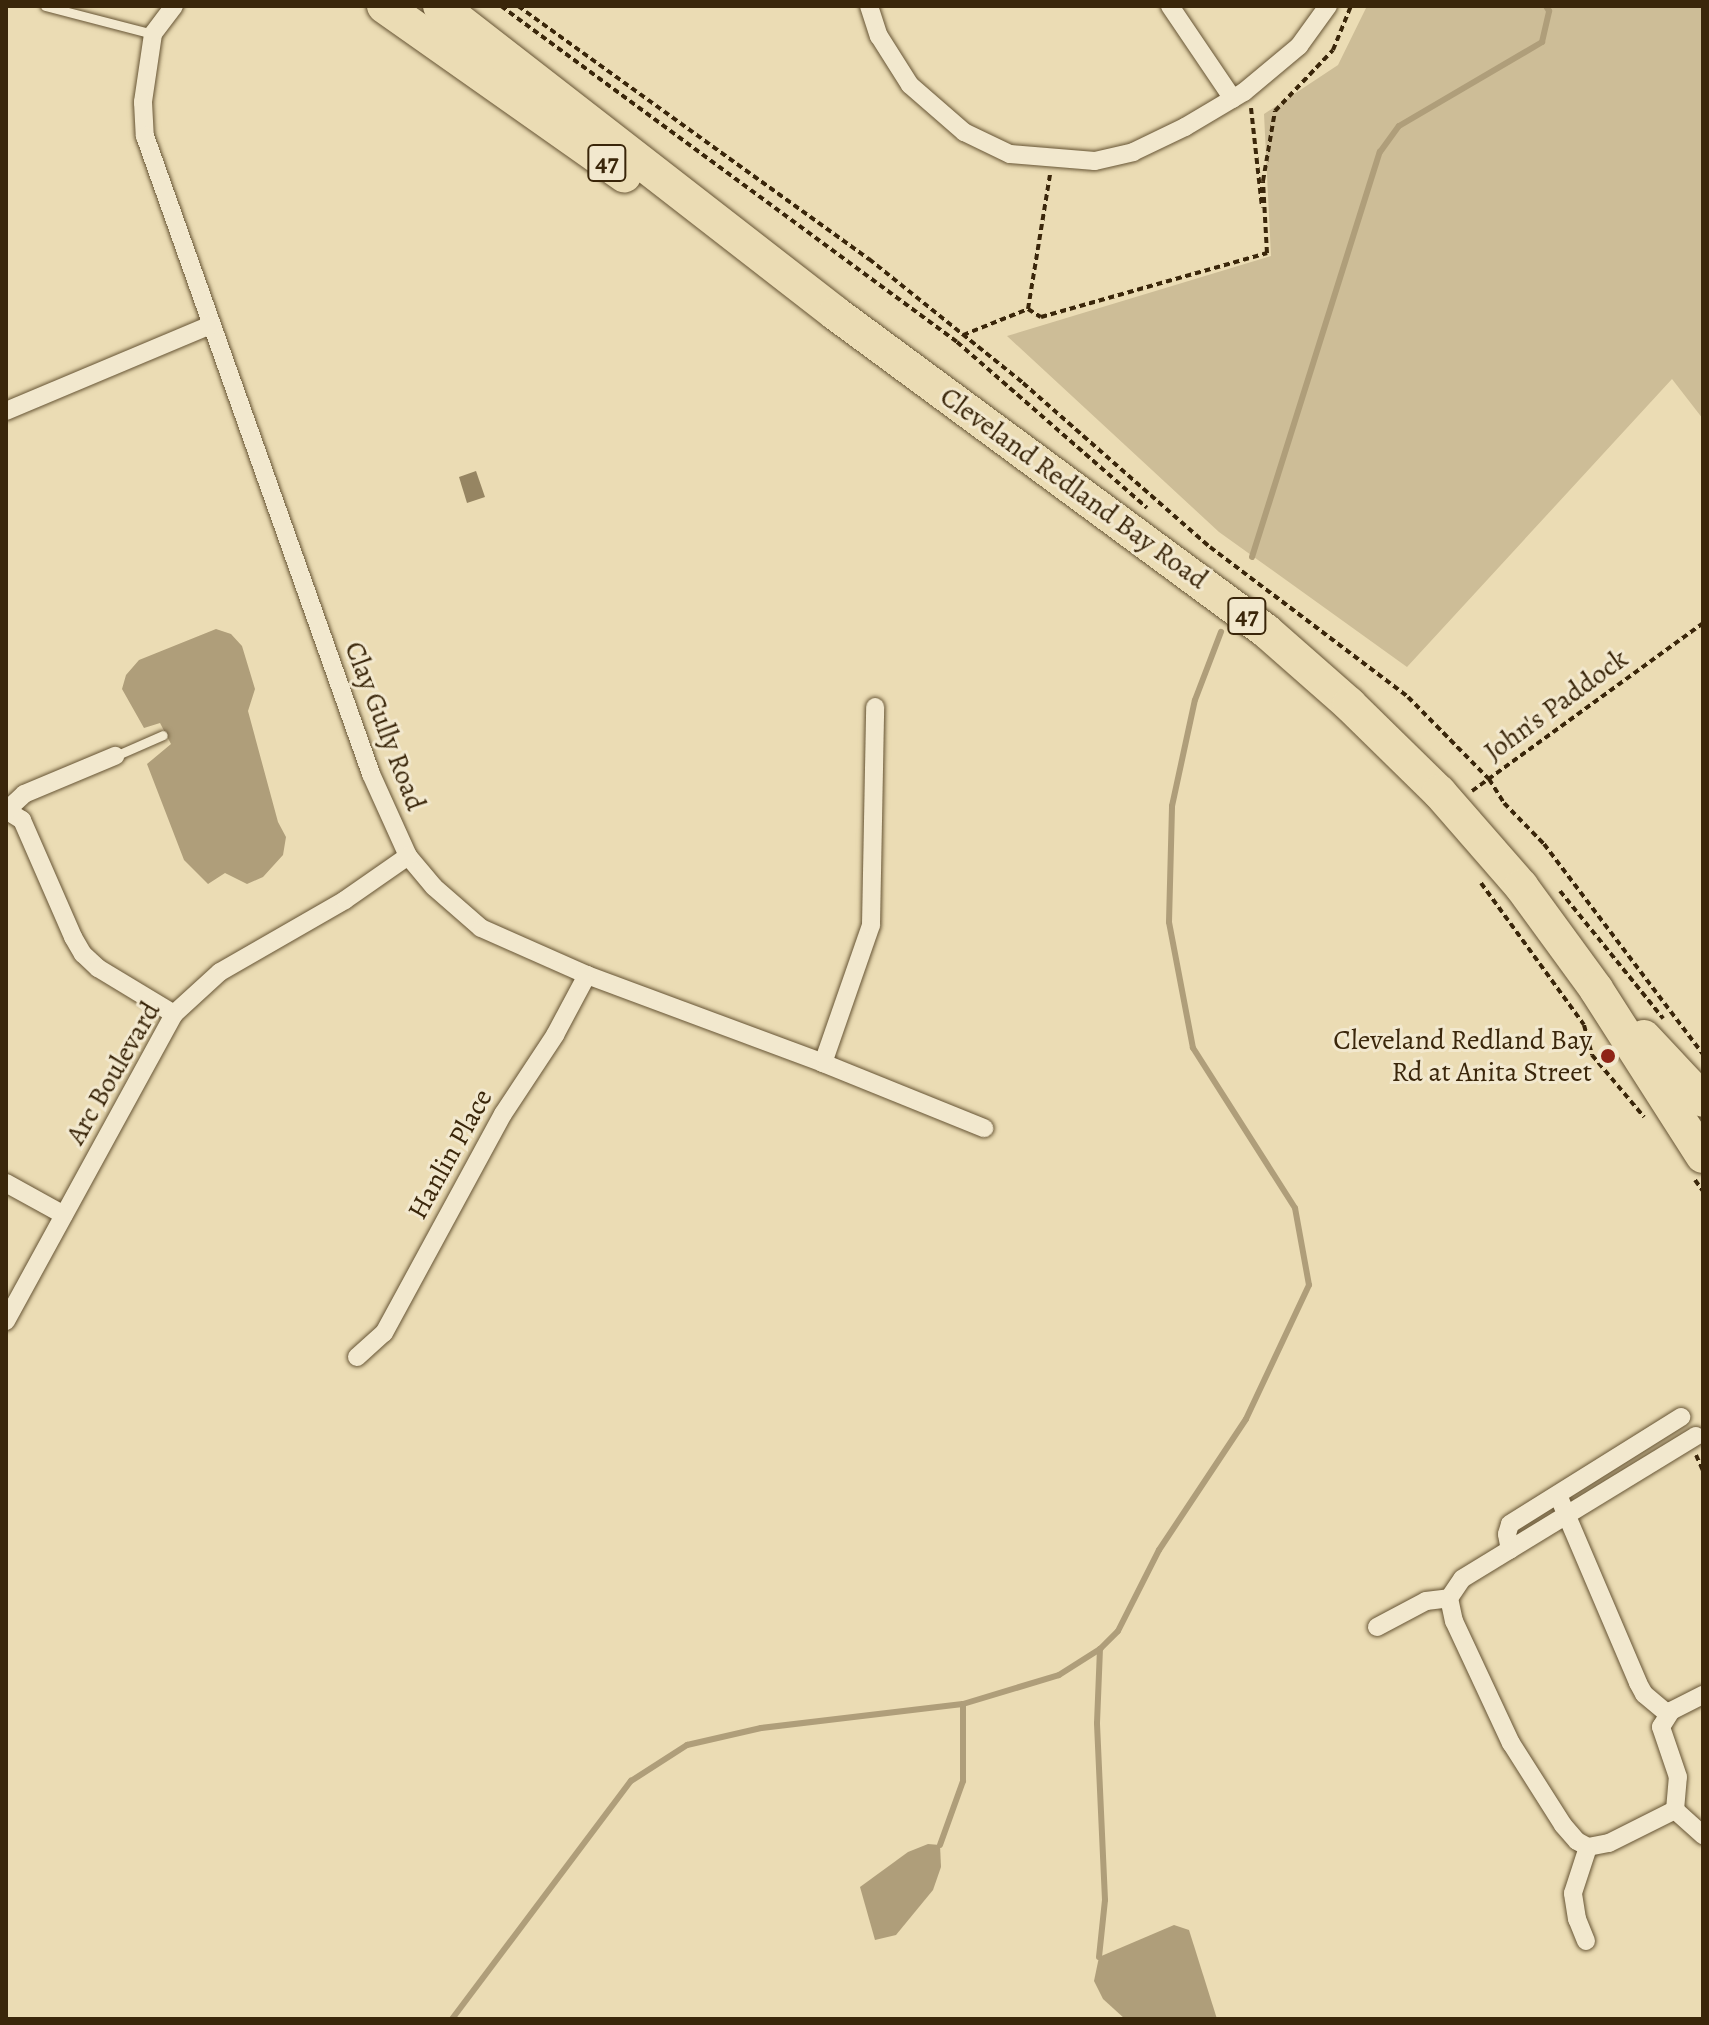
<!DOCTYPE html>
<style>
body{margin:0}
#map{position:relative;width:1709px;height:2025px;overflow:hidden;background:#ebdcb4;font-family:Alegreya,serif}
div>[style]{position:absolute}
[style*='--x']{left:calc(var(--x)*1px);top:calc(var(--y)*1px);width:calc(var(--w)*1px);rotate:calc(var(--a)*1deg)}
.green>*{inset:0;background:#cdbd97}
.water>*{inset:0;background:#af9e7a}
.stream>*{height:6px;margin:-3px;padding:0 3px;transform-origin:3px;border-radius:3px;background:#af9e7a}
.building>*{inset:0;background:#968562}
.path>*{height:4px;margin-top:-2px;transform-origin:0;background:repeating-linear-gradient(90deg,#3a260a 0 6px,transparent 0 10px)}
.roads{filter:drop-shadow(0 0 2px #665434) drop-shadow(0 0 2px #665434)}
.lane>*{height:9px;margin:-4.5px;padding:0 4.5px;transform-origin:4.5px;border-radius:4.5px;background:#f2e8ce}
.street>*{height:18px;margin:-9px;padding:0 9px;transform-origin:9px;border-radius:9px;background:#f2e8ce}
.highway>*{height:34px;margin:-17px;padding:0 17px;transform-origin:17px;border-radius:17px;background:#ebdcb4}
.dots>*{width:22px;height:22px;translate:-50% -50%;box-sizing:border-box;border:4px solid #f2e8ce;border-radius:50%}
span{translate:-50% -50%;white-space:nowrap;text-align:center;line-height:1.15;-webkit-text-stroke:6px #f2e8ce;paint-order:stroke}
.shield-label span{padding:2px 6px;background:#f2e8ce;border:2px solid;border-radius:6px;-webkit-text-stroke-width:0}
.shield-label{font-size:26px;color:#3a260a;font-weight:700}
.street-label{font-size:28px;color:#3a260a}
.poi-label{font-size:28px;color:#3a260a}
.right{translate:-100% -50%;text-align:right}
.frame{position:absolute;inset:0;border:8px solid #3a260a;pointer-events:none}
</style>
<div id="map">
<div class="green">
<div style="clip-path:polygon(1367px 6px,1703px 6px,1703px 419px,1672px 379px,1407px 667px,1219px 532px,1007px 336px,1271px 256px,1264px 114px,1338px 65px)"></div>
</div>
<div class="water">
<div style="clip-path:polygon(216px 629px,231px 634px,242px 646px,255px 689px,248px 711px,278px 822px,286px 837px,283px 855px,263px 877px,247px 884px,225px 873px,208px 884px,184px 860px,147px 764px,171px 744px,160px 723px,144px 728px,122px 689px,126px 675px,139px 660px)"></div>
<div style="clip-path:polygon(928px 1844px,940px 1845px,941px 1867px,933px 1890px,896px 1935px,875px 1940px,860px 1887px,908px 1852px)"></div>
<div style="clip-path:polygon(1174px 1925px,1189px 1930px,1217px 2019px,1125px 2019px,1103px 1999px,1094px 1981px,1099px 1957px)"></div>
</div>
<div class="stream">
<div style="--x:1252;--y:557;--w:425;--a:-72.5"></div>
<div style="--x:1380;--y:152;--w:32;--a:-54"></div>
<div style="--x:1399;--y:126;--w:166;--a:-30.4"></div>
<div style="--x:1542;--y:42;--w:32;--a:-77"></div>
<div style="--x:1549;--y:11;--w:6;--a:-121"></div>
<div style="--x:940;--y:1845;--w:68;--a:-70.2"></div>
<div style="--x:963;--y:1781;--w:77;--a:-90"></div>
<div style="--x:1099;--y:1957;--w:57;--a:-84"></div>
<div style="--x:1105;--y:1900;--w:177;--a:-92.6"></div>
<div style="--x:1097;--y:1723;--w:74;--a:-87.7"></div>
<div style="--x:452;--y:2019;--w:298;--a:-53.1"></div>
<div style="--x:631;--y:1781;--w:67;--a:-32.7"></div>
<div style="--x:687;--y:1745;--w:76;--a:-12.9"></div>
<div style="--x:761;--y:1728;--w:203;--a:-6.8"></div>
<div style="--x:963;--y:1704;--w:100;--a:-16.8"></div>
<div style="--x:1059;--y:1675;--w:49;--a:-32.4"></div>
<div style="--x:1100;--y:1649;--w:25;--a:-45"></div>
<div style="--x:1118;--y:1631;--w:91;--a:-63.2"></div>
<div style="--x:1159;--y:1550;--w:157;--a:-56.4"></div>
<div style="--x:1246;--y:1419;--w:148;--a:-64.8"></div>
<div style="--x:1309;--y:1285;--w:78;--a:-100.3"></div>
<div style="--x:1295;--y:1208;--w:190;--a:-122.5"></div>
<div style="--x:1193;--y:1048;--w:128;--a:-100.8"></div>
<div style="--x:1169;--y:922;--w:116;--a:-88.5"></div>
<div style="--x:1172;--y:806;--w:108;--a:-77.8"></div>
<div style="--x:1195;--y:700;--w:73;--a:-69.1"></div>
</div>
<div class="building">
<div style="clip-path:polygon(476px 471px,485px 497px,467px 503px,459px 477px)"></div>
</div>
<div class="path">
<div style="--x:501;--y:6;--w:566;--a:36.38"></div>
<div style="--x:957;--y:342;--w:252;--a:41.1"></div>
<div style="--x:518;--y:6;--w:433;--a:35.8"></div>
<div style="--x:869;--y:259;--w:198;--a:38.8"></div>
<div style="--x:1023;--y:383;--w:249;--a:41.3"></div>
<div style="--x:1210;--y:547;--w:248;--a:37.1"></div>
<div style="--x:1408;--y:697;--w:115;--a:45.4"></div>
<div style="--x:1489;--y:779;--w:28;--a:58"></div>
<div style="--x:1504;--y:803;--w:57;--a:45.7"></div>
<div style="--x:1544;--y:844;--w:263;--a:52.9"></div>
<div style="--x:1251;--y:108;--w:100;--a:83.7"></div>
<div style="--x:1028;--y:309;--w:15;--a:32"></div>
<div style="--x:1041;--y:317;--w:235;--a:-15.8"></div>
<div style="--x:1267;--y:253;--w:72;--a:-93.2"></div>
<div style="--x:1263;--y:181;--w:71;--a:-80.3"></div>
<div style="--x:1275;--y:111;--w:84;--a:-46.4"></div>
<div style="--x:1333;--y:50;--w:48;--a:-67.8"></div>
<div style="--x:963;--y:335;--w:70;--a:-21.8"></div>
<div style="--x:1028;--y:309;--w:137;--a:-80.7"></div>
<div style="--x:1472;--y:791;--w:286;--a:-36"></div>
<div style="--x:1481;--y:883;--w:175;--a:54"></div>
<div style="--x:1584;--y:1025;--w:31;--a:75"></div>
<div style="--x:1592;--y:1055;--w:81;--a:50"></div>
<div style="--x:1560;--y:891;--w:164;--a:51"></div>
<div style="--x:1695;--y:1180;--w:14;--a:54"></div>
<div style="--x:1696;--y:1455;--w:17;--a:66"></div>
</div>
<div class="roads">
<div class="lane">
<div style="--x:45;--y:6;--w:112;--a:14.5"></div>
<div style="--x:115;--y:756;--w:52;--a:-23.6"></div>
</div>
<div class="street">
<div style="--x:174;--y:6;--w:35;--a:127"></div>
<div style="--x:153;--y:34;--w:69;--a:98.4"></div>
<div style="--x:143;--y:102;--w:34;--a:87"></div>
<div style="--x:145;--y:136;--w:677;--a:70.49"></div>
<div style="--x:371;--y:774;--w:90;--a:65.7"></div>
<div style="--x:408;--y:856;--w:40;--a:50"></div>
<div style="--x:434;--y:887;--w:62;--a:41.1"></div>
<div style="--x:481;--y:928;--w:116;--a:23.9"></div>
<div style="--x:587;--y:975;--w:252;--a:20.4"></div>
<div style="--x:823;--y:1063;--w:174;--a:22"></div>
<div style="--x:869;--y:6;--w:32;--a:72"></div>
<div style="--x:879;--y:36;--w:58;--a:57.7"></div>
<div style="--x:910;--y:85;--w:72;--a:41"></div>
<div style="--x:964;--y:132;--w:51;--a:25.6"></div>
<div style="--x:1010;--y:154;--w:85;--a:4.7"></div>
<div style="--x:1095;--y:161;--w:39;--a:-13"></div>
<div style="--x:1133;--y:152;--w:58;--a:-25.7"></div>
<div style="--x:1185;--y:127;--w:69;--a:-30.7"></div>
<div style="--x:1244;--y:92;--w:72;--a:-39.9"></div>
<div style="--x:1299;--y:46;--w:49;--a:-54.1"></div>
<div style="--x:1170;--y:6;--w:112;--a:55.9"></div>
<div style="--x:6;--y:411;--w:222;--a:-22.8"></div>
<div style="--x:6;--y:810;--w:19;--a:32"></div>
<div style="--x:22;--y:820;--w:128;--a:66.4"></div>
<div style="--x:73;--y:937;--w:20;--a:60"></div>
<div style="--x:83;--y:954;--w:21;--a:43"></div>
<div style="--x:98;--y:968;--w:89;--a:31.2"></div>
<div style="--x:7;--y:810;--w:23;--a:-43"></div>
<div style="--x:24;--y:794;--w:99;--a:-22.7"></div>
<div style="--x:823;--y:1063;--w:146;--a:-70.8"></div>
<div style="--x:871;--y:925;--w:218;--a:-88.9"></div>
<div style="--x:6;--y:1183;--w:66;--a:28.9"></div>
<div style="--x:6;--y:1321;--w:350;--a:-61.3"></div>
<div style="--x:174;--y:1014;--w:62;--a:-42.4"></div>
<div style="--x:220;--y:972;--w:144;--a:-29.9"></div>
<div style="--x:345;--y:900;--w:77;--a:-34.9"></div>
<div style="--x:357;--y:1357;--w:36;--a:-42"></div>
<div style="--x:384;--y:1333;--w:249;--a:-61.5"></div>
<div style="--x:503;--y:1114;--w:95;--a:-56.6"></div>
<div style="--x:555;--y:1035;--w:68;--a:-61.9"></div>
<div style="--x:1696;--y:1436;--w:274;--a:148.6"></div>
<div style="--x:1462;--y:1579;--w:23;--a:124"></div>
<div style="--x:1449;--y:1598;--w:24;--a:78"></div>
<div style="--x:1454;--y:1621;--w:135;--a:65"></div>
<div style="--x:1511;--y:1743;--w:97;--a:57.6"></div>
<div style="--x:1563;--y:1825;--w:21;--a:49"></div>
<div style="--x:1577;--y:1841;--w:13;--a:29"></div>
<div style="--x:1588;--y:1847;--w:21;--a:-11"></div>
<div style="--x:1609;--y:1843;--w:74;--a:-26.6"></div>
<div style="--x:1675;--y:1810;--w:33;--a:-85"></div>
<div style="--x:1678;--y:1777;--w:53;--a:-108.8"></div>
<div style="--x:1661;--y:1727;--w:19;--a:-58"></div>
<div style="--x:1671;--y:1711;--w:36;--a:-27"></div>
<div style="--x:1558;--y:1495;--w:204;--a:66.9"></div>
<div style="--x:1638;--y:1683;--w:13;--a:61"></div>
<div style="--x:1644;--y:1694;--w:31;--a:40"></div>
<div style="--x:1510;--y:1550;--w:16;--a:-101"></div>
<div style="--x:1507;--y:1534;--w:10;--a:-73"></div>
<div style="--x:1510;--y:1524;--w:202;--a:-32"></div>
<div style="--x:1377;--y:1627;--w:55;--a:-28"></div>
<div style="--x:1426;--y:1601;--w:23;--a:-7"></div>
<div style="--x:1675;--y:1810;--w:38;--a:42"></div>
<div style="--x:1586;--y:1941;--w:24;--a:-112"></div>
<div style="--x:1577;--y:1919;--w:26;--a:-99"></div>
<div style="--x:1573;--y:1893;--w:48;--a:-71.9"></div>
</div>
<div class="highway">
<div style="--x:384;--y:6;--w:294;--a:35.2"></div>
<div style="--x:440;--y:6;--w:500;--a:37.85"></div>
<div style="--x:835;--y:313;--w:536;--a:36.42"></div>
<div style="--x:1266;--y:631;--w:111;--a:41.3"></div>
<div style="--x:1349;--y:704;--w:126;--a:44.4"></div>
<div style="--x:1439;--y:792;--w:125;--a:48.9"></div>
<div style="--x:1521;--y:886;--w:127;--a:53.9"></div>
<div style="--x:1596;--y:989;--w:198;--a:57.4"></div>
<div style="--x:1644;--y:1037;--w:86;--a:46.9"></div>
</div>
</div>
<div class="dots">
<div style="left:1608px;top:1056px;background:#8f2418"></div>
</div>
<div class="shield-label">
<span style="left:607px;top:163px">47</span>
<span style="left:1247px;top:616px">47</span>
</div>
<div class="street-label">
<span style="left:1074px;top:488px;rotate:36deg">Cleveland Redland Bay Road</span>
<span style="left:1556px;top:705px;rotate:-36deg">John's Paddock</span>
<span style="left:385px;top:726px;rotate:69deg">Clay Gully Road</span>
<span style="left:113px;top:1073px;rotate:-60deg">Arc Boulevard</span>
<span style="left:450px;top:1154px;rotate:-61deg">Hanlin Place</span>
</div>
<div class="poi-label">
<span class="right" style="left:1592px;top:1056px">Cleveland Redland Bay<br>Rd at Anita Street</span>
</div>
<div class="frame"></div>
</div>
